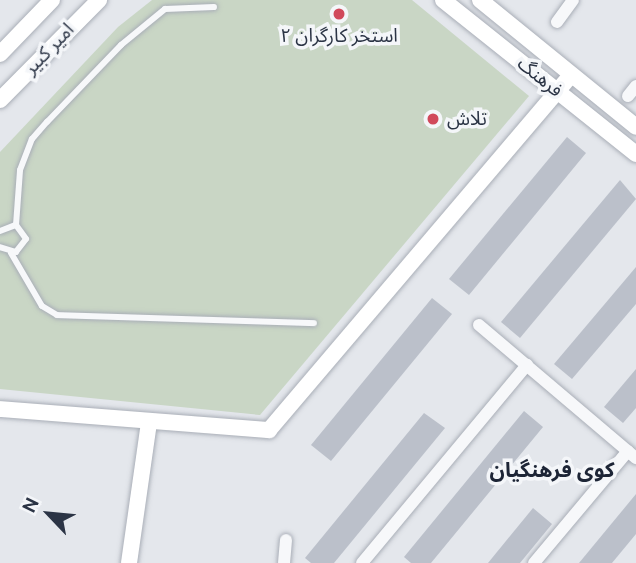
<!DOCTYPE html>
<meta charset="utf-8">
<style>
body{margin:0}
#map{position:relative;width:636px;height:563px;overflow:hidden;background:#e4e7ec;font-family:Ubuntu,"Noto Sans Arabic",sans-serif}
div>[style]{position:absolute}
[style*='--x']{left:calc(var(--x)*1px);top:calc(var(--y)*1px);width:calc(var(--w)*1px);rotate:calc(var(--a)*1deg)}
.green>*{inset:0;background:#c9d6c5}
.building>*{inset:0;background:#bbc0ca}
.roads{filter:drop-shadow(0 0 2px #a9aeb7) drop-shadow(0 0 2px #a9aeb7)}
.lane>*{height:6px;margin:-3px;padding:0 3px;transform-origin:3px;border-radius:3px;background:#f7f8fa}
.street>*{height:12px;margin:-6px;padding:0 6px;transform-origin:6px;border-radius:6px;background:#f7f8fa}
.secondary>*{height:16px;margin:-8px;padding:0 8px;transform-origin:8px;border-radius:8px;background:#fff}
.dots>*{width:19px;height:19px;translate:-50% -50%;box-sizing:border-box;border:4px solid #f4f6f9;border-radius:50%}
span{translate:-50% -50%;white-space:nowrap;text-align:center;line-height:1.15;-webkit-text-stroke:7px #f4f6f9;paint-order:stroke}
.poi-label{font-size:19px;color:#2b3445}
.left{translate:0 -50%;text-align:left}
.street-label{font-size:19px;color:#2b3445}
.neighbourhood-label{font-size:21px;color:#1d2536;font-weight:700}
.north{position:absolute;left:14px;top:479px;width:70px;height:70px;-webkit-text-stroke:5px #f4f6f9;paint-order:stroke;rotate:296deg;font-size:19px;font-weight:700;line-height:28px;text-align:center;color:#2b3445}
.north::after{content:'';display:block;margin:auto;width:24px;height:32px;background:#2b3445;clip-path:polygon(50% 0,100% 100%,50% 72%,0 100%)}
</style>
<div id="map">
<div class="green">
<div style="clip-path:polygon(152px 0,412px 0,529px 96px,260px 415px,0 389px,0 152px,118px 27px)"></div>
</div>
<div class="building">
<div style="clip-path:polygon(567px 137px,586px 153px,469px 295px,449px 279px)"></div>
<div style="clip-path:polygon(620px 180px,636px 199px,520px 338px,501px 322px)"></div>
<div style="clip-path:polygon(636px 267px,636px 304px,572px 379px,554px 364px)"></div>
<div style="clip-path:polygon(432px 298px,452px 314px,331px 461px,311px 445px)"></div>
<div style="clip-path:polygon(636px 369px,636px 408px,623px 423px,604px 407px)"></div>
<div style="clip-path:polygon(524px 411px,543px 427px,431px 563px,411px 563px,404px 557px)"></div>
<div style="clip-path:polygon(424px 413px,445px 428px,334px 563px,311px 563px,305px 558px)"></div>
<div style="clip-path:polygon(636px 494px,636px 534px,612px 563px,579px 563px)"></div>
<div style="clip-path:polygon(533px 508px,552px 524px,520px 563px,488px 563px)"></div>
</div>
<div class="roads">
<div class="lane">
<div style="--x:16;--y:225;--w:55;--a:-85.8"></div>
<div style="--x:20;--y:170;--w:33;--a:-69"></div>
<div style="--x:32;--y:139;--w:23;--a:-49"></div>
<div style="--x:47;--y:122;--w:107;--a:-46.1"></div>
<div style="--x:121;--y:45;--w:57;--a:-39.3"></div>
<div style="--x:165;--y:9;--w:49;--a:-2.3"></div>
<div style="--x:0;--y:231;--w:17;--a:-21"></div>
<div style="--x:16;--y:225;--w:17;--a:54"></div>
<div style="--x:26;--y:239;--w:16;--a:128"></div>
<div style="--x:16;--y:252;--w:17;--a:-163"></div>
<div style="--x:11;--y:253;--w:61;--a:59.7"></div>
<div style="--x:42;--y:306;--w:17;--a:31"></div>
<div style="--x:57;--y:315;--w:257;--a:1.8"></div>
</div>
<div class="street">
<div style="--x:557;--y:22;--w:27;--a:-54"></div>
<div style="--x:628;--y:96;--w:13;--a:-51"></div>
<div style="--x:479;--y:325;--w:206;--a:40.3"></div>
<div style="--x:284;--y:563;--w:23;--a:-85"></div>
<div style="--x:362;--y:563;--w:258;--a:-50.2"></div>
<div style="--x:534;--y:563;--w:146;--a:-50"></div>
</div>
<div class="secondary">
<div style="--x:443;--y:0;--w:247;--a:38.6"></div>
<div style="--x:480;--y:0;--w:201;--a:39.1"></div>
<div style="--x:0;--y:54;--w:75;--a:-46.1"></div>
<div style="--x:0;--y:100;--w:141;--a:-45.3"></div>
<div style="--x:0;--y:409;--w:270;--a:4.5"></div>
<div style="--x:269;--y:430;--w:466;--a:-49.6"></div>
<div style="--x:129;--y:563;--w:141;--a:-81.9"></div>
</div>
</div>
<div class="dots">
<div style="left:339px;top:14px;background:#d1495b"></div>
<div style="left:433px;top:119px;background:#d1495b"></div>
</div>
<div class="poi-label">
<span style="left:339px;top:36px">استخر کارگران ۲</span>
<span class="left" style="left:447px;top:119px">تلاش</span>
</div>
<div class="street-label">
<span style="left:49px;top:49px;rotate:-46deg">امیر کبیر</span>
<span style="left:540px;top:77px;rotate:39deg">فرهنگ</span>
</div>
<div class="neighbourhood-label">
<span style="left:552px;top:469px">کوی فرهنگیان</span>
</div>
<div class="north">N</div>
</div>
